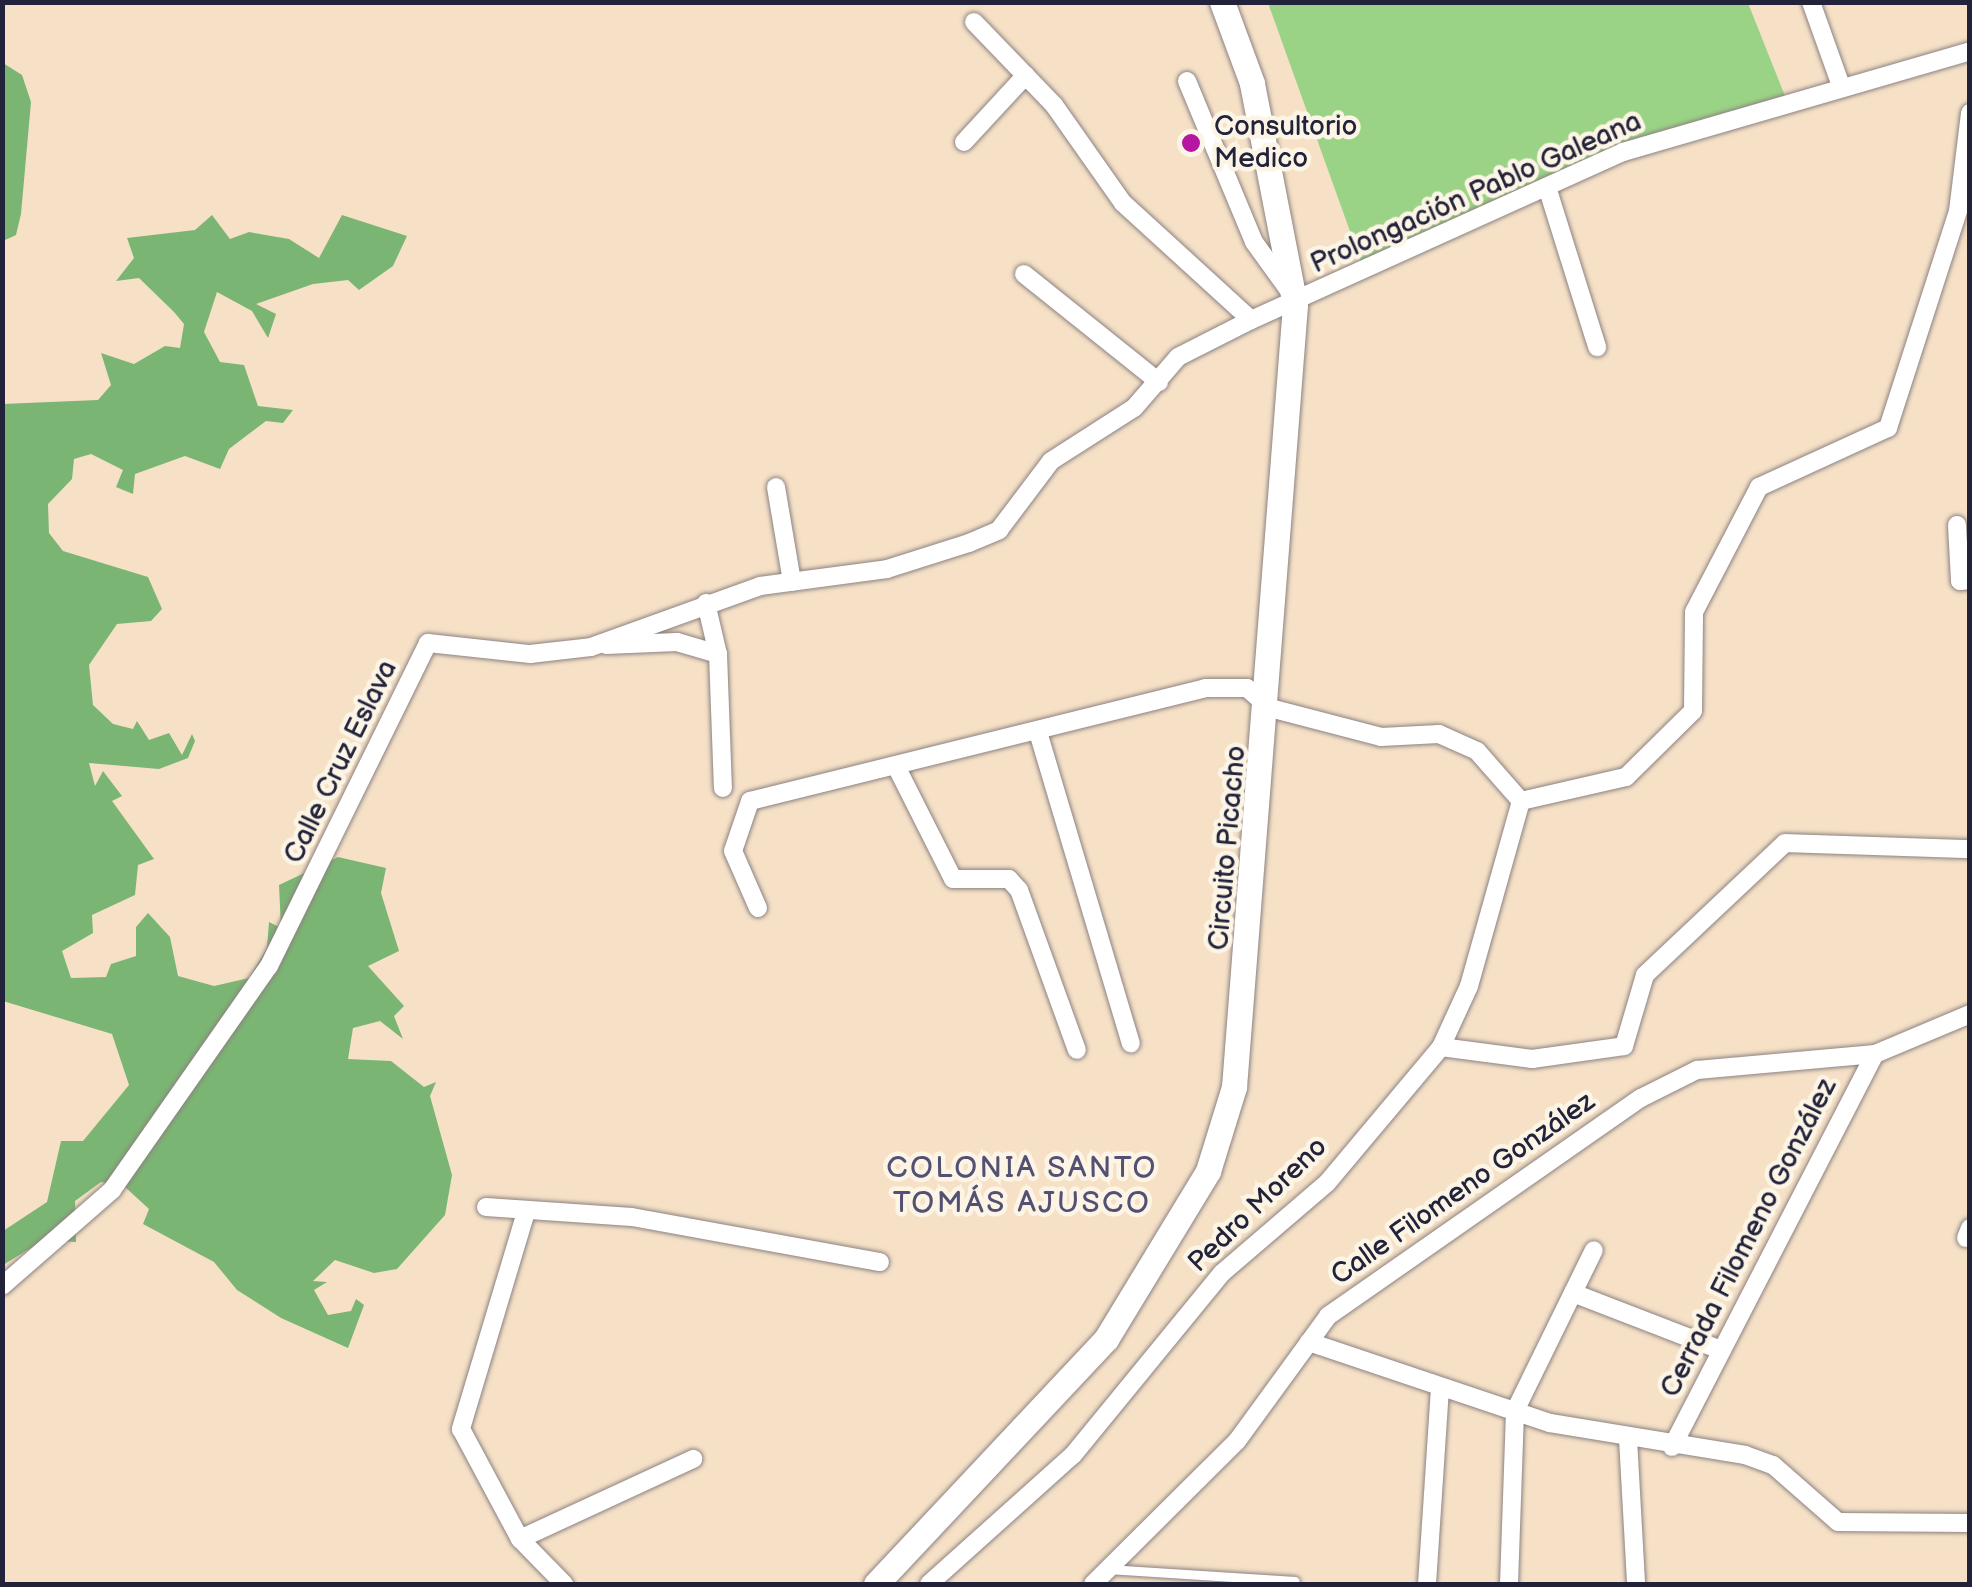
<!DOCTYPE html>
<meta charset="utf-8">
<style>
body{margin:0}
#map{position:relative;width:1972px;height:1587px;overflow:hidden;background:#f6e1c7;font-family:"Balsamiq Sans",sans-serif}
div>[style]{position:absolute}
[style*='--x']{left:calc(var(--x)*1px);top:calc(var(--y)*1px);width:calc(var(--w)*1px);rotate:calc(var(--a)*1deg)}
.green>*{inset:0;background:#9ad386}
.forest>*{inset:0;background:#7bb573}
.roads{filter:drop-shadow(0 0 2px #8c8281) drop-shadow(0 0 2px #8c8281)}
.lane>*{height:9px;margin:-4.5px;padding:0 4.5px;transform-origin:4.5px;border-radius:4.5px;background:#fff}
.street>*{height:18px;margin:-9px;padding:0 9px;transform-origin:9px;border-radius:9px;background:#fff}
.secondary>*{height:25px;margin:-12.5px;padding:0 12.5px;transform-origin:12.5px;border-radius:12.5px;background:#fff}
.dots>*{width:28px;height:28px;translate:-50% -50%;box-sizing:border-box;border:5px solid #fcf5e5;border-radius:50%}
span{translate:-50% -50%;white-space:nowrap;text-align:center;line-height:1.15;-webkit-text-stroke:9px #fcf5e5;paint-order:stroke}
.poi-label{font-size:28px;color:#22223b}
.left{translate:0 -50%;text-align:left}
.street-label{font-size:28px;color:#22223b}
.neighbourhood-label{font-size:30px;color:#535073;letter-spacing:2.5px}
.frame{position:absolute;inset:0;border:5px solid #22223b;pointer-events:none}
</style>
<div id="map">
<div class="green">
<div style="clip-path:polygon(1268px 3px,1748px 3px,1787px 101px,1623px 152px,1365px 273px)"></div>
</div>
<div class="forest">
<div style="clip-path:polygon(3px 63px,22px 75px,31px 102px,21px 214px,16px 235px,3px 241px)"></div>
<div style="clip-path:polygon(212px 215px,230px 239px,249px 232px,289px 239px,319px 258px,342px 215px,407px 236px,393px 266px,359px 290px,348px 280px,313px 284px,256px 304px,276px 314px,268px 338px,252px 311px,217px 292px,204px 332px,220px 362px,244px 365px,258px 406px,293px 410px,283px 423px,266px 421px,229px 449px,220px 469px,185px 456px,135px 474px,133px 494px,116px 487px,123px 470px,91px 454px,74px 459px,72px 479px,48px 504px,49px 533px,63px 551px,148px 577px,162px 609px,151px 621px,117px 624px,89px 665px,93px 705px,113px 724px,133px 729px,137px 721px,149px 740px,169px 733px,182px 755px,192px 734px,195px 741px,188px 758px,159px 769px,89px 763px,95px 786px,103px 771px,122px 796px,112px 801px,154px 859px,138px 865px,135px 895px,92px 915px,93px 933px,62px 951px,71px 978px,106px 977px,111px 964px,136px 956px,136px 927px,148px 913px,170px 937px,178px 976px,214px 986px,249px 978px,267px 948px,269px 922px,281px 928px,279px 885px,338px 857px,386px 868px,381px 893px,399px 951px,368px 966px,404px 1006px,394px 1016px,403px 1039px,380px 1021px,353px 1028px,348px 1059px,391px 1061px,424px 1087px,436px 1082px,430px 1096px,452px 1175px,445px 1215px,397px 1269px,374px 1273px,335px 1260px,313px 1281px,327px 1282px,314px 1290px,328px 1315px,351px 1311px,356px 1299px,364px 1305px,348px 1348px,281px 1318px,237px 1290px,214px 1262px,143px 1224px,149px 1209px,125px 1187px,101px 1182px,75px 1201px,76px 1242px,44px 1240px,3px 1265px,3px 1231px,47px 1202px,61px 1141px,83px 1141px,129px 1085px,112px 1034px,3px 1001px,3px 404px,98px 400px,111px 385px,101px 353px,134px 364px,165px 346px,180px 348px,184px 324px,174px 312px,139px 278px,116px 281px,134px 258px,127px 238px,195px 230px)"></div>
</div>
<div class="roads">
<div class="lane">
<div style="--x:1108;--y:1569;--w:187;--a:3.7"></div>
</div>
<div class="street">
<div style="--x:1811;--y:2;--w:86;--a:70.3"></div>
<div style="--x:974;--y:22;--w:115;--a:46.1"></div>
<div style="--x:1054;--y:105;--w:120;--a:54.9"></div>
<div style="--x:1123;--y:203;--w:173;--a:42.4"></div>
<div style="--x:1187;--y:81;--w:174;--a:67.4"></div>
<div style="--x:1254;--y:242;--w:62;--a:54.2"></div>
<div style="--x:964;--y:142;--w:91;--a:-47.2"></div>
<div style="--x:1547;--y:187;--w:168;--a:72.6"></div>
<div style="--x:1024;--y:274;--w:173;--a:38.7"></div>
<div style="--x:776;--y:487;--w:96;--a:80.4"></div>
<div style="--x:1957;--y:525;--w:56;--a:86.9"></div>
<div style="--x:1960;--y:581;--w:10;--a:-6"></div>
<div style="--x:706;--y:603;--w:52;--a:76.8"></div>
<div style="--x:718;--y:654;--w:134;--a:87.9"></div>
<div style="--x:606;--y:645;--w:71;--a:-2.4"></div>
<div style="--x:677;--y:642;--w:43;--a:16.3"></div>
<div style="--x:1038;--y:732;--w:325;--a:73.4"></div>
<div style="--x:898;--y:770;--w:122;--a:63.2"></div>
<div style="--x:953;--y:879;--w:56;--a:0"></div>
<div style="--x:1009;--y:879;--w:15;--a:48"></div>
<div style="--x:1019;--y:890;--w:170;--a:70.1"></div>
<div style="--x:1521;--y:801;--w:108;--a:-12.9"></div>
<div style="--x:1626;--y:777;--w:94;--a:-44.6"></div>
<div style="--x:1693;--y:711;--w:99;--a:-89.4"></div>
<div style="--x:1694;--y:612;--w:141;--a:-62.5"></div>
<div style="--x:1759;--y:487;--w:142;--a:-24.6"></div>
<div style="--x:1888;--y:428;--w:228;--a:-72.1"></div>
<div style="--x:1958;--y:211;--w:99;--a:-83"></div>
<div style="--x:758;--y:908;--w:62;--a:-113.7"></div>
<div style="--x:733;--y:851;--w:53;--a:-71.2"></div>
<div style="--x:750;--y:801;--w:469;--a:-13.9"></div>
<div style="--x:1205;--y:688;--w:42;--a:0"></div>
<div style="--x:1247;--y:688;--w:30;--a:41"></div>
<div style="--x:1270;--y:708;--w:115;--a:14.6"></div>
<div style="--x:1381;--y:737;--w:58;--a:-3"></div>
<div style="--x:1439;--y:734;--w:42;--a:24.1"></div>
<div style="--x:1477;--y:751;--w:67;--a:48.7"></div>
<div style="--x:1441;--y:1047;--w:92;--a:7.5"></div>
<div style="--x:1532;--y:1059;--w:93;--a:-8"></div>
<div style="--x:1624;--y:1046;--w:74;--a:-73.5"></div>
<div style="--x:1645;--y:975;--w:192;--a:-43.3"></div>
<div style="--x:1785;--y:843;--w:185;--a:1.9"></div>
<div style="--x:486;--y:1207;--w:146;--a:3.9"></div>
<div style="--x:632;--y:1217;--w:252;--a:10.3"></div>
<div style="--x:526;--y:1212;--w:227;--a:106.7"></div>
<div style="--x:461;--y:1429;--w:125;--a:61.8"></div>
<div style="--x:520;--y:1539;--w:63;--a:45.6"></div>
<div style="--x:1966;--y:1238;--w:11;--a:-68"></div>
<div style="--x:2;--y:1286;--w:146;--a:-41.1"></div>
<div style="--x:112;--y:1190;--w:274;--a:-55"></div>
<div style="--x:269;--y:966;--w:360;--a:-63.8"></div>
<div style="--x:428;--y:643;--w:103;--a:6.2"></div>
<div style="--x:530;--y:654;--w:61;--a:-6.5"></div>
<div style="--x:591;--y:647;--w:180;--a:-19.8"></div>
<div style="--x:760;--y:586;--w:128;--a:-7.6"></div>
<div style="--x:887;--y:569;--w:86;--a:-17.6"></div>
<div style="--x:969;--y:543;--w:33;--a:-23"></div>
<div style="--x:999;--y:530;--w:86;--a:-53"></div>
<div style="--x:1051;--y:461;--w:98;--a:-32.6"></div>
<div style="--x:1134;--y:408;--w:67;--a:-49.2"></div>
<div style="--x:1178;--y:357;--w:82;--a:-26.9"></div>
<div style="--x:1251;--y:320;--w:408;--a:-24.3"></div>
<div style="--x:1623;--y:152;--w:361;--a:-16.2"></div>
<div style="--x:1573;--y:1293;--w:159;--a:21.1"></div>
<div style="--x:1309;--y:1342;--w:254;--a:18.6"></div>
<div style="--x:1550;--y:1423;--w:198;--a:9.3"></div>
<div style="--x:1745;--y:1455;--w:30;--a:20"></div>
<div style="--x:1773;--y:1465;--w:86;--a:41.2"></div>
<div style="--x:1838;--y:1522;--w:132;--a:0.4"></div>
<div style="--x:1628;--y:1439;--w:145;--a:86.8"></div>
<div style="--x:1672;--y:1447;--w:442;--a:-62.7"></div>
<div style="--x:520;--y:1539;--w:191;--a:-24.8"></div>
<div style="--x:929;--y:1584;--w:193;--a:-41.9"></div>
<div style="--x:1073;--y:1455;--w:235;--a:-50.7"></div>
<div style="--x:1222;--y:1273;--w:138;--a:-40.6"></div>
<div style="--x:1327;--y:1183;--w:177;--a:-50"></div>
<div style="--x:1441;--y:1047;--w:67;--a:-65.3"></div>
<div style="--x:1469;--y:986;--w:192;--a:-74.3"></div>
<div style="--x:1093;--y:1584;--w:203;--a:-44.8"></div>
<div style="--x:1237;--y:1441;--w:155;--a:-53.9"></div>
<div style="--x:1328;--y:1316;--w:381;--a:-34.9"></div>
<div style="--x:1641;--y:1098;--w:63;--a:-26.6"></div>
<div style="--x:1697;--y:1070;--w:179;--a:-5.1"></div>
<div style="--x:1875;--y:1054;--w:103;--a:-22.8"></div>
<div style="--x:1427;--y:1584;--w:197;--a:-86.2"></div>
<div style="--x:1509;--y:1584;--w:173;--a:-88"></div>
<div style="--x:1515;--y:1411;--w:179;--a:-63.9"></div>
</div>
<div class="secondary">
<div style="--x:876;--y:1584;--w:336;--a:-46.8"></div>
<div style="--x:1106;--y:1339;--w:197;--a:-58.7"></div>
<div style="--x:1208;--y:1171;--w:88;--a:-72.8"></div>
<div style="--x:1234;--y:1087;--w:784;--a:-85.54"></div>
<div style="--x:1295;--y:305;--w:226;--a:-101"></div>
<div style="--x:1252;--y:83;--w:86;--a:-110.3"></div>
</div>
</div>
<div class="dots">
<div style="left:1191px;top:143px;background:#b5179e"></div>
</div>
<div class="poi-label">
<span class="left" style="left:1214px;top:143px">Consultorio<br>Medico</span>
</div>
<div class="street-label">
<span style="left:1476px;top:193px;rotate:-24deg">Prolongación Pablo Galeana</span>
<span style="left:341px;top:762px;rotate:-64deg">Calle Cruz Eslava</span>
<span style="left:1228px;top:848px;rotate:-85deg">Circuito Picacho</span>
<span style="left:1463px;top:1189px;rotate:-35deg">Calle Filomeno González</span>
<span style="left:1258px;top:1205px;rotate:-44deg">Pedro Moreno</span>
<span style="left:1749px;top:1238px;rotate:-63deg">Cerrada Filomeno González</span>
</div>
<div class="neighbourhood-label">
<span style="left:1022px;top:1185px">COLONIA SANTO<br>TOMÁS AJUSCO</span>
</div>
<div class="frame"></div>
</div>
